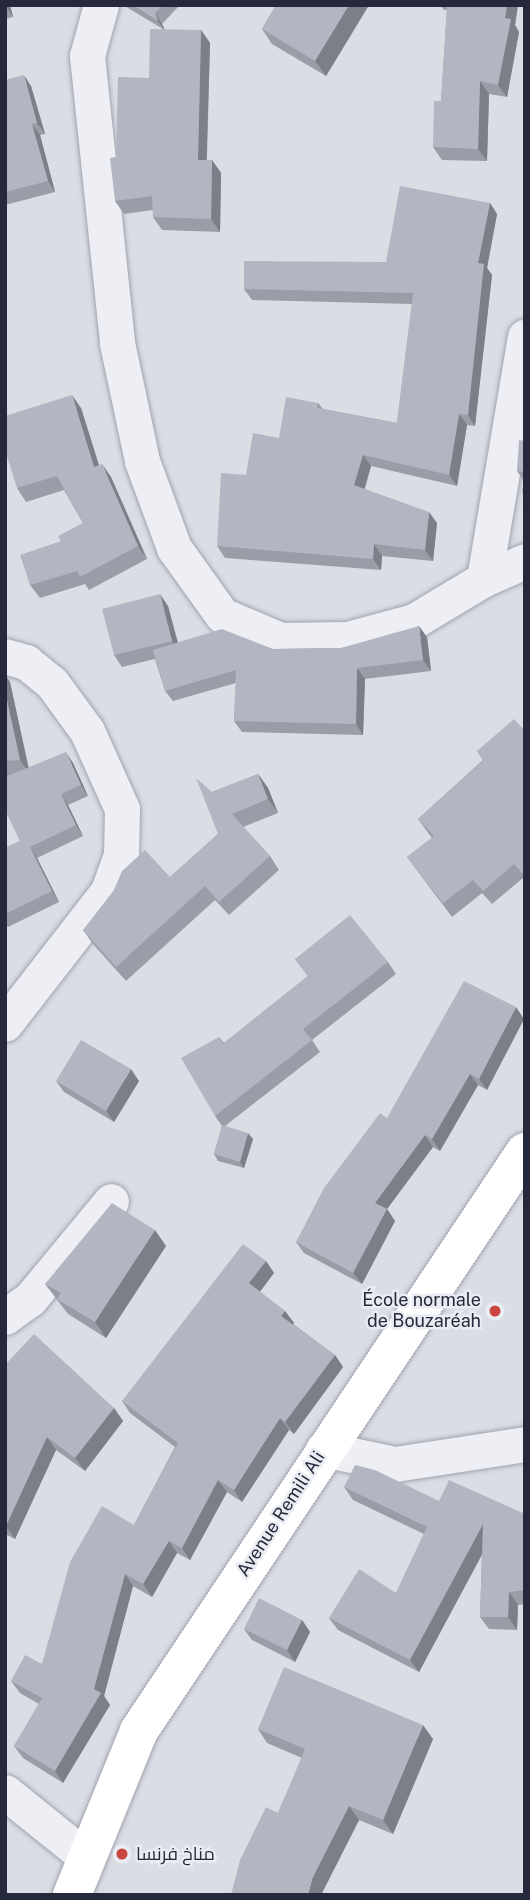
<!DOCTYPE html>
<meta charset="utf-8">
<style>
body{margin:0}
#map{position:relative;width:530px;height:1900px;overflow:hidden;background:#dbdde5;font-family:"Public Sans",Cairo,sans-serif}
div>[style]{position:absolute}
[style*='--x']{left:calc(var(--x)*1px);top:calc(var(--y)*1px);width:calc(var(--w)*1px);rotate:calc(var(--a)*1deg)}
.roads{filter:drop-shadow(0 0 2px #a1a3af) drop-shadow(0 0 2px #a1a3af)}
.street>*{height:35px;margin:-17.5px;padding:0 17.5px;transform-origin:17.5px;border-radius:17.5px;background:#eeeff4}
.primary>*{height:38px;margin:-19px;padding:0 19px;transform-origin:19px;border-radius:19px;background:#fff}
.wall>*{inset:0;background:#9a9da7}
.shaded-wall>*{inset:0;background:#7d7f88}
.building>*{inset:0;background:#b3b6c2}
.dots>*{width:19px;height:19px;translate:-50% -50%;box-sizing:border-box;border:4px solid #eaecf3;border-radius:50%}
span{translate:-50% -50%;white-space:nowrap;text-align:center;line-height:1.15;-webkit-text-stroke:5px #eaecf3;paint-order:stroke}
.poi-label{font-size:18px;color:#26293b}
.right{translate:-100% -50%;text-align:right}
.left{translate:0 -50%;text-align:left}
.street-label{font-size:18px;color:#26293b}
.frame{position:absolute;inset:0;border:7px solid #26293b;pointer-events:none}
</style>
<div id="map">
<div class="roads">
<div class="street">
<div style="--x:101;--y:5;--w:53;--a:105.4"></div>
<div style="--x:87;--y:56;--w:289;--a:84"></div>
<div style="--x:117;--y:343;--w:121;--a:78"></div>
<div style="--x:142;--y:461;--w:93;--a:69.8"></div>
<div style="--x:174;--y:548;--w:82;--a:54.4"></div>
<div style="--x:222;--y:615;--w:64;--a:23"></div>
<div style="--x:281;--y:640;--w:67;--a:-0.9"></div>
<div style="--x:348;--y:639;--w:68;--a:-15.3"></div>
<div style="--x:414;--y:621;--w:82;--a:-31"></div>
<div style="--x:484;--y:579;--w:45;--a:-23.7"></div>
<div style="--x:484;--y:579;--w:246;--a:-80.4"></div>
<div style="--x:5;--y:656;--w:22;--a:16"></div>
<div style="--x:26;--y:662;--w:33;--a:39"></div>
<div style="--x:52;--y:683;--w:59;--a:53.9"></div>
<div style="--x:87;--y:731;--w:85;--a:65.8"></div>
<div style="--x:122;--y:809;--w:46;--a:91.2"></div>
<div style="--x:121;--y:855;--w:38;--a:110"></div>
<div style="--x:108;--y:891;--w:168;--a:127.8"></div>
<div style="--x:5;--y:1317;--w:31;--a:-36"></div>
<div style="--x:30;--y:1299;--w:127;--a:-50.4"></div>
<div style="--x:323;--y:1449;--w:74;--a:11.8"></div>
<div style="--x:395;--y:1464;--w:132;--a:-8.7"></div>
<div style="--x:5;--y:1792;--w:105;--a:38.8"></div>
</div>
<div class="primary">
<div style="--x:72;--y:1895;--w:177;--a:-67.8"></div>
<div style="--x:139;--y:1731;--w:696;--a:-56.31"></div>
</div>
</div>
<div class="wall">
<div style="clip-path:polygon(5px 5px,10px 5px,13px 17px,5px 19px)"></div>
<div style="clip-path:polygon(123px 5px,180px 5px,162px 24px,165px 30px,201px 30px,210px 43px,207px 160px,212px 160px,221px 173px,220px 232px,162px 230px,153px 217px,153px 210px,124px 214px,115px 201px,116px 157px,149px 78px,163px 29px)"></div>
<div style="clip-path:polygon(276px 5px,369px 5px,326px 76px,272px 44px,262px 29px)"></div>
<div style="clip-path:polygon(440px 5px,518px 5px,515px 25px,519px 32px,507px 97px,489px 94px,487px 161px,442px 160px,433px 147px,441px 101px,447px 10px,444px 10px)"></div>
<div style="clip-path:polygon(5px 80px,31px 86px,45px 134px,40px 135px,55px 192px,5px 205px)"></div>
<div style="clip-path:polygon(490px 203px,497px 214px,487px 268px,492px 275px,475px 426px,467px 425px,457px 486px,371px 466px,365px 489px,437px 523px,433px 561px,382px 556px,381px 570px,225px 558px,217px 546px,246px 475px,279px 438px,318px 403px,323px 409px,397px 423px,412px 304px,252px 300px,244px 289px,386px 262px)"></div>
<div style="clip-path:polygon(81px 408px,99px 466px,111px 477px,147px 559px,89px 590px,85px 584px,40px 598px,30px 585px,61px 541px,83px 523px,64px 490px,26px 502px,17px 488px)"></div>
<div style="clip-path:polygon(525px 441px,525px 497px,522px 492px,524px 481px,517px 471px)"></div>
<div style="clip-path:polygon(168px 606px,178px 642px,273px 649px,341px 648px,427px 637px,431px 671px,365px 679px,363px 735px,242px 732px,234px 721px,236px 683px,173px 701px,165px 691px,155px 659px,122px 667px,114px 655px)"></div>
<div style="clip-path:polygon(5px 675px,10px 682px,28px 768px,73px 763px,88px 796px,68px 805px,83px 836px,37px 858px,59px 902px,8px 927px,5px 924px,5px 848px,20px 841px,5px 776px)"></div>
<div style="clip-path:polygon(525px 731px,525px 879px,523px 878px,492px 904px,482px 893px,452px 917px,407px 857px,432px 838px,418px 819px,483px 760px,477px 751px)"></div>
<div style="clip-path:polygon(258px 774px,268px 788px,278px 813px,243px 827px,270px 856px,279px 870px,229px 915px,215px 900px,126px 981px,93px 944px,83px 930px,170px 877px,218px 834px,212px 792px)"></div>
<div style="clip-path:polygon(295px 959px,388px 962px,396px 974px,312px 1040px,320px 1052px,225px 1126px,253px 1139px,244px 1168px,218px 1161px,214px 1154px,222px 1126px,215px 1116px,219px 1037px,224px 1043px,308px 976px)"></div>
<div style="clip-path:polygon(524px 1019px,487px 1090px,478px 1085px,440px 1151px,433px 1147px,387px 1209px,395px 1221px,362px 1284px,304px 1253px,296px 1242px,387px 1118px)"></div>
<div style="clip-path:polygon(56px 1081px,139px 1081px,114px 1122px,64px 1092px)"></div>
<div style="clip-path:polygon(166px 1246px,106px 1338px,68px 1314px,45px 1284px)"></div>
<div style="clip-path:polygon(266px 1261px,274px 1273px,260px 1292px,285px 1311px,294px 1323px,293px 1324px,335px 1355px,343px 1367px,294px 1434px,289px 1430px,242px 1502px,227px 1492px,190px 1560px,177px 1553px,152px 1597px,133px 1586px,104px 1696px,110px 1705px,63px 1783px,23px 1758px,14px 1746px,39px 1704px,20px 1693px,11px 1681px,42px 1664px,134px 1525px,175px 1447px,130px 1413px,122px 1401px)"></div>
<div style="clip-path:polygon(5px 1365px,114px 1408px,123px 1421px,85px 1471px,56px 1450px,15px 1539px,5px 1534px)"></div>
<div style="clip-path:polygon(344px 1487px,525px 1514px,525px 1604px,518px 1605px,517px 1630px,489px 1629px,480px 1617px,482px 1554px,419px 1672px,338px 1630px,329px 1618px,396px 1593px,424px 1534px,353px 1500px)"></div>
<div style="clip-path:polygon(302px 1620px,310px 1632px,295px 1662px,252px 1640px,244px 1629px)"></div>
<div style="clip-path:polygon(258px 1729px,433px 1739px,393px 1834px,359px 1820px,322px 1893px,278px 1813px,302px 1758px,267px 1743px)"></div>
</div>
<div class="shaded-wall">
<div style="clip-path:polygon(5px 5px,10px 5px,13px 17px)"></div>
<div style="clip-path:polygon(349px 5px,369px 5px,326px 76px,315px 61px)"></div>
<div style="clip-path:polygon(507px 5px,518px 5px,515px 25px,519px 32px,507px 97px,498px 85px,505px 18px)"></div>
<div style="clip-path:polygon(155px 13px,162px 24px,165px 31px,158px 21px)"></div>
<div style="clip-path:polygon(201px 30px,210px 43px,206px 173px,198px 160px)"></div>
<div style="clip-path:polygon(24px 75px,31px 86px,45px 134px,37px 123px)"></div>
<div style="clip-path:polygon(480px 81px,489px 94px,487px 161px,478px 149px)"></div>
<div style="clip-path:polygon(32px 124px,40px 135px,55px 192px,48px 181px)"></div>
<div style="clip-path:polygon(212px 160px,221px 173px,220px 232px,211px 219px)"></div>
<div style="clip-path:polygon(490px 203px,497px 214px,487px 268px,492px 275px,475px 426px,468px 415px,478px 263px)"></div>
<div style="clip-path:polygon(72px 395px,81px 408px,104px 481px,94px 467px)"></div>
<div style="clip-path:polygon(459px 414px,467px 425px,457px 486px,449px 475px)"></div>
<div style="clip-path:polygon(363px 455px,371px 466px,362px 496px,354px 485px)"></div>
<div style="clip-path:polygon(102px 464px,111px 477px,147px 559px,138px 546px)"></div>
<div style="clip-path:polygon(429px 512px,437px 523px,433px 561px,425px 550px)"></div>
<div style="clip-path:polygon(374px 544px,382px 556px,381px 570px,373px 559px)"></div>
<div style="clip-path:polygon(160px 594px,168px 606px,180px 653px,172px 641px)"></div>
<div style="clip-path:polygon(419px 626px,427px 637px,431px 671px,423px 660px)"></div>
<div style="clip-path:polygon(357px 668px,365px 679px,363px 735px,356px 724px)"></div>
<div style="clip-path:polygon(5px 675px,10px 682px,30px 774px,20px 760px,5px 691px)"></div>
<div style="clip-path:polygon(66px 752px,73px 763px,88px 796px,81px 785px)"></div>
<div style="clip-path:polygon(258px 774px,268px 788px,278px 813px,268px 799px)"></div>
<div style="clip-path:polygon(61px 794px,68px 805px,83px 836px,76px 825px)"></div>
<div style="clip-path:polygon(30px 847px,37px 858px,59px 902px,52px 891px)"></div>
<div style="clip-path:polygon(516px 1007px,524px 1019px,487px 1090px,479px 1079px)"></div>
<div style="clip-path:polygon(131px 1069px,139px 1081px,114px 1122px,106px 1111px)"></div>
<div style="clip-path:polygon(470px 1074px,478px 1085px,440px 1151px,432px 1139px)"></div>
<div style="clip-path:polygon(248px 1133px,253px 1139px,244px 1168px,240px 1162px)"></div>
<div style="clip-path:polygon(425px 1135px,433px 1147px,387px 1209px,395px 1221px,362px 1284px,353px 1273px,375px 1203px)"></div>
<div style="clip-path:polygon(155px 1230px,166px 1246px,106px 1338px,95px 1322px)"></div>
<div style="clip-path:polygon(266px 1261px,274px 1273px,257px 1295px,249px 1283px)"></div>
<div style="clip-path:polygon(285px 1311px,294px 1323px,290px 1328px,281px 1316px)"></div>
<div style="clip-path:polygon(335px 1355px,343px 1367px,294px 1434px,285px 1422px)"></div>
<div style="clip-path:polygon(114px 1408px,123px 1421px,85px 1471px,75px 1458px)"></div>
<div style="clip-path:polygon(280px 1418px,289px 1430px,242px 1502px,234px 1490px)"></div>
<div style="clip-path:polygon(47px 1437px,56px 1450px,15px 1539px,6px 1526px)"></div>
<div style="clip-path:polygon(218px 1480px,227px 1492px,190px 1560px,182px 1548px)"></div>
<div style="clip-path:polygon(483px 1524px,492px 1536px,419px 1672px,410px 1660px)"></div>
<div style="clip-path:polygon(169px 1541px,177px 1553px,152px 1597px,143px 1584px)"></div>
<div style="clip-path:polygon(125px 1574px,133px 1586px,104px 1696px,110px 1705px,63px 1783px,55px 1771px,94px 1689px)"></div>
<div style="clip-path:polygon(509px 1592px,518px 1605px,517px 1630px,508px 1617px)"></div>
<div style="clip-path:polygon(302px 1620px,310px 1632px,295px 1662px,287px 1650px)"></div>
<div style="clip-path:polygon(423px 1725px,433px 1739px,393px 1834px,383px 1820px)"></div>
<div style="clip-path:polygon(349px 1806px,359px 1820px,321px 1895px,308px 1895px,312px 1879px)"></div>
</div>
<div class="building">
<div style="clip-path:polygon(133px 5px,163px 5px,155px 13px,158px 21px)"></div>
<div style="clip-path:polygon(276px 5px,349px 5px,315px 61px,262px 29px)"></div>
<div style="clip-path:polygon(447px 5px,507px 5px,505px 18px,511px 19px,498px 85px,480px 81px,478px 149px,433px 147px,434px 101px,441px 101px)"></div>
<div style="clip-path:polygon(150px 29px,201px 30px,198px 160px,212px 160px,211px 219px,153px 217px,152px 196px,115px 201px,110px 158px,116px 157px,118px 77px,149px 78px)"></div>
<div style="clip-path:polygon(24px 75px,37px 123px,32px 124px,48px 181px,5px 192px,5px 80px)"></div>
<div style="clip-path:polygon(400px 186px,490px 203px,478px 263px,484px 264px,468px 415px,459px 414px,449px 475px,363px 455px,354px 485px,429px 512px,425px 550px,374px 544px,373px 559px,217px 546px,221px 473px,246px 475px,253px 433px,279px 438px,286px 397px,318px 403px,317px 408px,397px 423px,413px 293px,244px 289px,244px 261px,386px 262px)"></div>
<div style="clip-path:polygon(72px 395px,94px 467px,102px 464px,138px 546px,80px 577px,77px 571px,30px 585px,20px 555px,61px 541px,58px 536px,83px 523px,57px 476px,17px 488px,5px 450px,5px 416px)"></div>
<div style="clip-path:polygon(519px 440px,525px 441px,525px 472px,517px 471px)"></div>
<div style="clip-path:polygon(525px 477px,525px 493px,522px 492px)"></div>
<div style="clip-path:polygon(160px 594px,172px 641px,114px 655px,102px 609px)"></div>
<div style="clip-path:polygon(419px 626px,423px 660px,357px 668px,356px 724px,234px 721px,236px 670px,165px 691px,153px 650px,222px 629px,273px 649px,341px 648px)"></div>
<div style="clip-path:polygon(5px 691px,20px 760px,5px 761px)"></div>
<div style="clip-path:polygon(514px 719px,525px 731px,525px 876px,514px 864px,483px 891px,473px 880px,443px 903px,407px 857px,434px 836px,418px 819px,484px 760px,477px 751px)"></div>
<div style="clip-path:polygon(66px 752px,81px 785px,61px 794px,76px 825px,30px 847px,52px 891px,5px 914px,5px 848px,20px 841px,5px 810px,5px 777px)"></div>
<div style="clip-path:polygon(258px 774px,268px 799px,232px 814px,270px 856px,219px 902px,205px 886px,116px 967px,83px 930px,114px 890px,122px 871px,145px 850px,170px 877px,218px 834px,196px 778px,212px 792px)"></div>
<div style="clip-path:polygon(350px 915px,388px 962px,303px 1029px,312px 1040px,215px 1116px,181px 1058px,219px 1037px,223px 1044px,308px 976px,295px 959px)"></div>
<div style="clip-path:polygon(464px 981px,516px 1007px,479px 1079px,470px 1074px,432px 1139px,425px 1135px,375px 1203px,387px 1209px,353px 1273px,296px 1242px,324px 1188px,380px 1113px,387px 1118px)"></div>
<div style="clip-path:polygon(81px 1040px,131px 1069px,106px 1111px,56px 1081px)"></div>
<div style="clip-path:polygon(222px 1125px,248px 1133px,240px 1162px,214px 1154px)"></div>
<div style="clip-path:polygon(112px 1203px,155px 1230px,95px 1322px,57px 1299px,61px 1293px,45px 1284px)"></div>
<div style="clip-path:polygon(243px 1244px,266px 1261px,249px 1283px,285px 1311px,281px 1316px,335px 1355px,285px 1422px,280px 1418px,234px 1490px,218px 1480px,182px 1548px,169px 1541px,143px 1584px,125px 1574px,94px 1689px,101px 1693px,55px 1771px,14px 1746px,42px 1698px,11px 1681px,25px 1655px,42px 1664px,70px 1562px,102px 1506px,134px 1525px,178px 1443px,122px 1401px)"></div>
<div style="clip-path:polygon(34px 1334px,114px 1408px,75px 1458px,47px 1437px,6px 1526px,5px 1365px)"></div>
<div style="clip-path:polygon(355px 1465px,375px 1470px,439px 1501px,449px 1480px,525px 1514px,525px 1590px,509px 1592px,508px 1617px,480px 1617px,483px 1524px,410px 1660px,329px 1618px,359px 1569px,396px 1593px,427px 1527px,344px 1487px)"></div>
<div style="clip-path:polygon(259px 1598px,302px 1620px,287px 1650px,244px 1629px)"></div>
<div style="clip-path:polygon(284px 1667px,423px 1725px,383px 1820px,349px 1806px,312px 1879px,308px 1895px,231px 1895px,240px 1860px,266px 1807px,278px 1813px,305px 1749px,258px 1729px)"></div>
</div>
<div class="dots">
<div style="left:495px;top:1311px;background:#cb4540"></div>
<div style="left:122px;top:1854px;background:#cb4540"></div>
</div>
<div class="poi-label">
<span class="right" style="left:481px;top:1311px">École normale<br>de Bouzaréah</span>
<span class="left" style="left:136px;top:1854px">مناخ فرنسا</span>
</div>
<div class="street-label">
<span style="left:281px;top:1514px;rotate:-57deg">Avenue Remili Ali</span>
</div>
<div class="frame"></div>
</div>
